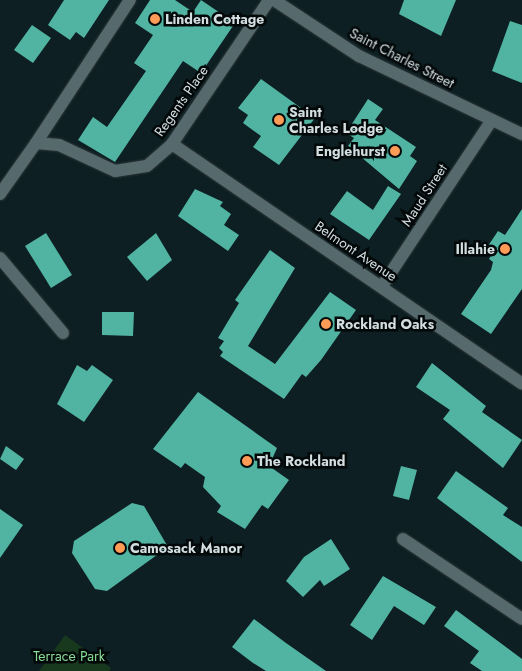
<!DOCTYPE html>
<style>
body{margin:0}
#map{position:relative;width:522px;height:671px;overflow:hidden;background:#0d1f22;font-family:Jost,sans-serif}
div>[style]{position:absolute}
[style*='--x']{left:calc(var(--x)*1px);top:calc(var(--y)*1px);width:calc(var(--w)*1px);rotate:calc(var(--a)*1deg)}
.green>*{inset:0;background:#18391e}
.building>*{inset:0;background:#51b3a1}
.roads{filter:drop-shadow(0 0 1px #2e383b) drop-shadow(0 0 1px #2e383b)}
.street>*{height:12px;margin:-6px;padding:0 6px;transform-origin:6px;border-radius:6px;background:#566a6e}
.dots>*{width:14px;height:14px;translate:-50% -50%;box-sizing:border-box;border:2px solid #030809;border-radius:50%}
span{translate:-50% -50%;white-space:nowrap;text-align:center;line-height:1.15;-webkit-text-stroke:5px #030809;paint-order:stroke}
.poi-label{font-size:14px;color:#d3dee0;font-weight:700}
.left{translate:0 -50%;text-align:left}
.right{translate:-100% -50%;text-align:right}
.street-label{font-size:14px;color:#d3dee0}
.park-label{font-size:14px;color:#89db96}
</style>
<div id="map">
<div class="green">
<div style="clip-path:polygon(65px 635px,111px 668px,109px 671px,39px 671px)"></div>
</div>
<div class="building">
<div style="clip-path:polygon(64px 0,109px 0,84px 38px,76px 32px,70px 40px,48px 25px)"></div>
<div style="clip-path:polygon(150px 0,175px 0,193px 12px,201px 0,235px 23px,201px 73px,183px 61px,115px 162px,78px 140px,93px 117px,107px 127px,146px 71px,134px 63px,153px 35px,135px 23px)"></div>
<div style="clip-path:polygon(404px 0,456px 0,441px 36px,399px 14px)"></div>
<div style="clip-path:polygon(510px 21px,522px 25px,522px 83px,492px 71px)"></div>
<div style="clip-path:polygon(32px 25px,51px 38px,33px 63px,14px 50px)"></div>
<div style="clip-path:polygon(261px 79px,315px 118px,279px 165px,253px 147px,261px 136px,243px 123px,248px 115px,238px 108px)"></div>
<div style="clip-path:polygon(368px 99px,383px 109px,375px 120px,416px 147px,410px 156px,417px 161px,399px 189px,348px 146px,354px 138px,346px 133px)"></div>
<div style="clip-path:polygon(388px 186px,401px 194px,369px 240px,330px 214px,347px 191px,373px 210px)"></div>
<div style="clip-path:polygon(195px 189px,223px 202px,220px 206px,231px 214px,224px 225px,239px 235px,228px 251px,178px 216px)"></div>
<div style="clip-path:polygon(522px 209px,522px 289px,491px 334px,461px 314px,491px 270px,493px 262px,489px 259px,494px 251px,488px 246px,498px 231px,505px 235px)"></div>
<div style="clip-path:polygon(46px 233px,72px 275px,51px 288px,25px 246px)"></div>
<div style="clip-path:polygon(156px 233px,172px 260px,147px 281px,127px 257px)"></div>
<div style="clip-path:polygon(270px 250px,295px 268px,248px 346px,275px 364px,330px 292px,356px 310px,321px 360px,306px 377px,302px 374px,284px 399px,220px 356px,223px 352px,219px 348px,224px 341px,218px 338px,239px 303px,235px 300px)"></div>
<div style="clip-path:polygon(102px 312px,134px 312px,133px 336px,102px 335px)"></div>
<div style="clip-path:polygon(432px 363px,486px 406px,482px 412px,522px 440px,503px 468px,443px 419px,450px 410px,416px 387px)"></div>
<div style="clip-path:polygon(77px 365px,87px 371px,92px 365px,113px 380px,84px 422px,57px 404px)"></div>
<div style="clip-path:polygon(198px 392px,277px 448px,269px 466px,289px 480px,268px 509px,262px 505px,245px 529px,217px 512px,221px 506px,203px 487px,205px 477px,185px 463px,181px 468px,153px 449px)"></div>
<div style="clip-path:polygon(6px 446px,24px 459px,16px 470px,0 459px)"></div>
<div style="clip-path:polygon(401px 466px,417px 470px,409px 500px,393px 496px)"></div>
<div style="clip-path:polygon(456px 471px,508px 508px,503px 515px,522px 527px,522px 562px,437px 498px)"></div>
<div style="clip-path:polygon(132px 503px,144px 506px,168px 547px,107px 591px,95px 589px,72px 553px,74px 541px)"></div>
<div style="clip-path:polygon(0 509px,23px 525px,0 558px)"></div>
<div style="clip-path:polygon(331px 539px,350px 569px,324px 586px,320px 580px,303px 597px,286px 581px,304px 557px)"></div>
<div style="clip-path:polygon(383px 576px,436px 607px,424px 625px,394px 606px,372px 640px,350px 625px)"></div>
<div style="clip-path:polygon(456px 610px,522px 659px,522px 671px,482px 671px,470px 663px,479px 651px,444px 626px)"></div>
<div style="clip-path:polygon(254px 619px,286px 643px,326px 671px,266px 671px,253px 663px,232px 647px)"></div>
</div>
<div class="roads">
<div class="street">
<div style="--x:274;--y:0;--w:102;--a:33.4"></div>
<div style="--x:359;--y:56;--w:181;--a:25.6"></div>
<div style="--x:36;--y:143;--w:171;--a:-56.7"></div>
<div style="--x:172;--y:144;--w:424;--a:34.4"></div>
<div style="--x:0;--y:194;--w:62;--a:-54.8"></div>
<div style="--x:36;--y:143;--w:23;--a:5"></div>
<div style="--x:59;--y:145;--w:62;--a:24.9"></div>
<div style="--x:115;--y:171;--w:32;--a:-9"></div>
<div style="--x:147;--y:166;--w:33;--a:-41"></div>
<div style="--x:172;--y:144;--w:174;--a:-56"></div>
<div style="--x:0;--y:258;--w:98;--a:50"></div>
<div style="--x:382;--y:286;--w:199;--a:-56.5"></div>
<div style="--x:403;--y:539;--w:143;--a:33.9"></div>
</div>
</div>
<div class="dots">
<div style="left:155px;top:19px;background:#fe9c57"></div>
<div style="left:279px;top:120px;background:#fe9c57"></div>
<div style="left:395px;top:151px;background:#fe9c57"></div>
<div style="left:505px;top:249px;background:#fe9c57"></div>
<div style="left:326px;top:324px;background:#fe9c57"></div>
<div style="left:247px;top:461px;background:#fe9c57"></div>
<div style="left:120px;top:548px;background:#fe9c57"></div>
</div>
<div class="poi-label">
<span class="left" style="left:165px;top:19px">Linden Cottage</span>
<span class="left" style="left:289px;top:120px">Saint<br>Charles Lodge</span>
<span class="right" style="left:385px;top:151px">Englehurst</span>
<span class="right" style="left:495px;top:249px">Illahie</span>
<span class="left" style="left:336px;top:324px">Rockland Oaks</span>
<span class="left" style="left:257px;top:461px">The Rockland</span>
<span class="left" style="left:130px;top:548px">Camosack Manor</span>
</div>
<div class="street-label">
<span style="left:402px;top:58px;rotate:27deg">Saint Charles Street</span>
<span style="left:181px;top:101px;rotate:-55deg">Regents Place</span>
<span style="left:424px;top:195px;rotate:-57deg">Maud Street</span>
<span style="left:356px;top:251px;rotate:34deg">Belmont Avenue</span>
</div>
<div class="park-label">
<span style="left:69px;top:656px">Terrace Park</span>
</div>
</div>
